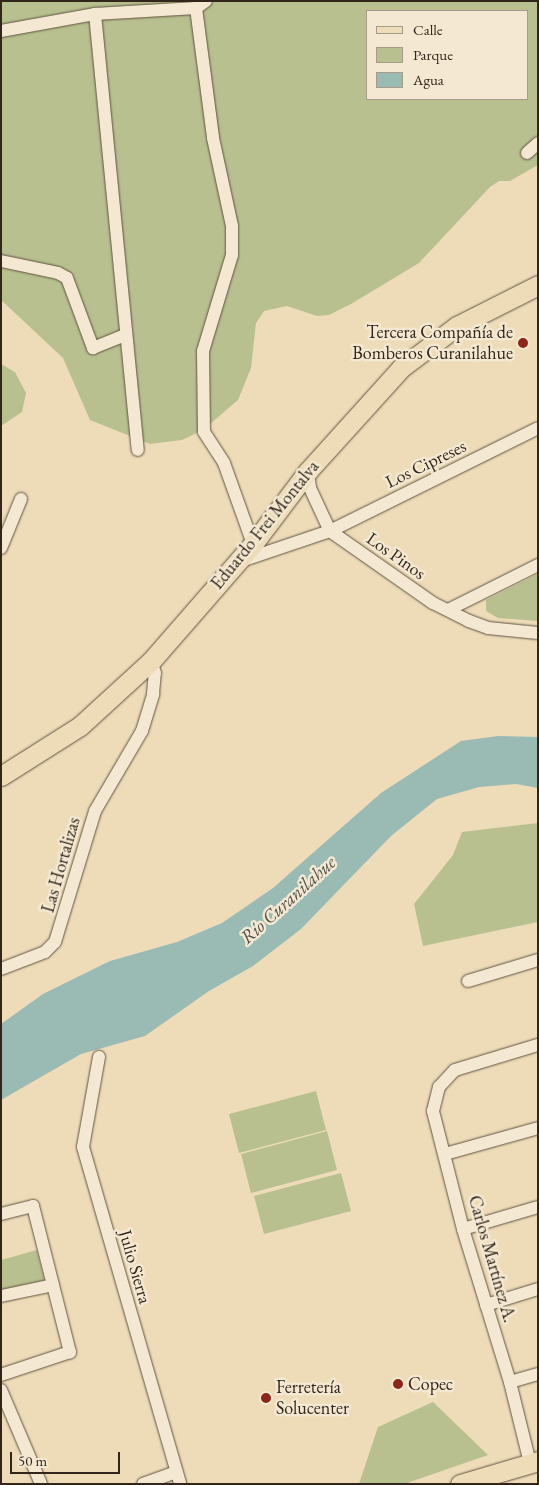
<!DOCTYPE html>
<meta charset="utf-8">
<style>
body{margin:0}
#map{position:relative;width:539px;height:1485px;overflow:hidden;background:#eedcb9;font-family:"EB Garamond",serif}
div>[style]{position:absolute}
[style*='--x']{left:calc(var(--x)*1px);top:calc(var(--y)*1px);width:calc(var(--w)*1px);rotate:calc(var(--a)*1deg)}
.green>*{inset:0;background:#b9c08f}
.water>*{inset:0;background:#9abab4}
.roads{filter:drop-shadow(0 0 1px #605441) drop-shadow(0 0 1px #605441)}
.street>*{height:12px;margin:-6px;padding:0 6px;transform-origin:6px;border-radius:6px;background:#f4e8d2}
.primary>*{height:19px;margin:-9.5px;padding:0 9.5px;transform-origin:9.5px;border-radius:9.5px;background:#eedcb9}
.dots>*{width:14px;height:14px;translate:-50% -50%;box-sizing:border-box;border:2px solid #f4e8d2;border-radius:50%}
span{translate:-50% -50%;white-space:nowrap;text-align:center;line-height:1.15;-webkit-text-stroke:5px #f4e8d2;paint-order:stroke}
.poi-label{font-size:18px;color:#312619}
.right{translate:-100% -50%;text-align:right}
.left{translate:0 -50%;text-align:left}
.street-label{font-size:18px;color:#312619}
.water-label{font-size:19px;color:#505248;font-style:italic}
.frame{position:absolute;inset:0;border:2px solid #312619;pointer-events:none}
.legend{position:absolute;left:366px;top:10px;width:162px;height:90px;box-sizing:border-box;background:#f4e8d2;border:1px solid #a69a88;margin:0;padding:6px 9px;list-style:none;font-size:15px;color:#312619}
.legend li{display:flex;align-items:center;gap:10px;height:25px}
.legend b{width:25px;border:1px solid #a69a88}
.scale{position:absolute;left:10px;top:1452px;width:110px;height:22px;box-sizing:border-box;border:2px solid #312619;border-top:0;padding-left:6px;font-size:15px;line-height:18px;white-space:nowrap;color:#312619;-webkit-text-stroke:4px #f4e8d2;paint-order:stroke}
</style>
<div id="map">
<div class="green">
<div style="clip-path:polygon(evenodd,1px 1px,538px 1px,538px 165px,510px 181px,499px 181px,490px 187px,419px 263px,351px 304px,329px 315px,317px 316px,287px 306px,264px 311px,256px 323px,251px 368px,238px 400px,203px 430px,182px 440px,150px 444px,90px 420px,63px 358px,1px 300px,1px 1px,368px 11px,528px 11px,528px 99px,368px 99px,368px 11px)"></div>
<div style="clip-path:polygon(1px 364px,15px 372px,26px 393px,22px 412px,1px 426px)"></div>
<div style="clip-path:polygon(538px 574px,538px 621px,498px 618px,486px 611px,486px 600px)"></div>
<div style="clip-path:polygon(538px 823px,538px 922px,423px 946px,414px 904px,453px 855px,462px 832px)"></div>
<div style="clip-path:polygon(316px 1091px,326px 1130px,239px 1153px,229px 1114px)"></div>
<div style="clip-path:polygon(327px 1131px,337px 1170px,251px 1193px,241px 1154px)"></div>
<div style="clip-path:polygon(341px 1173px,351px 1211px,264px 1234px,254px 1196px)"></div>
<div style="clip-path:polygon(37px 1250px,45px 1282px,1px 1294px,1px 1260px)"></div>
<div style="clip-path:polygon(433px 1402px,488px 1455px,404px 1484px,359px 1484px,378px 1427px)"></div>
</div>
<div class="water">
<div style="clip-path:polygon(498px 736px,538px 737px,538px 788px,516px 784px,479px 787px,437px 799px,391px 836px,301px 929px,253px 966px,209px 991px,145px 1036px,81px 1054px,1px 1100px,1px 1024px,43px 994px,110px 961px,177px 942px,222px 923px,273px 888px,381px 793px,461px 741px)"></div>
</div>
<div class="roads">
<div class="street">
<div style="--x:196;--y:8;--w:131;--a:82.5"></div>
<div style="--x:213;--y:138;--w:90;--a:77.8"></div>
<div style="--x:232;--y:226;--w:29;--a:90"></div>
<div style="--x:232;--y:255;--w:100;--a:106.8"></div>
<div style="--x:203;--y:351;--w:81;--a:89.3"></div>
<div style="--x:204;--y:432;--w:37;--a:57"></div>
<div style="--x:224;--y:463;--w:86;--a:70.3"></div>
<div style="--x:95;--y:14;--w:438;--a:84.4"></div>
<div style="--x:1;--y:31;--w:96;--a:-10.3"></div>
<div style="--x:95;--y:14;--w:101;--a:-3.4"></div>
<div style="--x:196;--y:8;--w:12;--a:-35"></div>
<div style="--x:527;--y:153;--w:15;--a:-42"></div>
<div style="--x:1;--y:261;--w:58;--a:11.9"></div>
<div style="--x:58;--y:273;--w:10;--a:29"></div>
<div style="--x:67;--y:278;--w:75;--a:69.6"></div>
<div style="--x:93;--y:348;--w:35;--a:-22"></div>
<div style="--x:308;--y:471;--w:17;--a:83"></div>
<div style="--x:310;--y:488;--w:47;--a:65.1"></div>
<div style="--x:330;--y:531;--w:126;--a:35"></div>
<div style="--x:433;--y:603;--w:40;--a:26.6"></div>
<div style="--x:469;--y:621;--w:20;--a:20"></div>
<div style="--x:488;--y:628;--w:50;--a:5.7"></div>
<div style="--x:1;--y:548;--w:53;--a:-67.8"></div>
<div style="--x:238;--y:562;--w:97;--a:-18.6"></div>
<div style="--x:330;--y:531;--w:232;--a:-26.3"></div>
<div style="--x:448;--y:610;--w:101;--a:-26.6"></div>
<div style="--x:1;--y:969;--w:47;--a:-21.1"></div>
<div style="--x:45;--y:952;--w:14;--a:-45"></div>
<div style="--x:55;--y:942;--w:137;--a:-73"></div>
<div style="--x:95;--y:811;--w:93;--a:-59.6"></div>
<div style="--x:142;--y:731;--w:39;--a:-73"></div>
<div style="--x:153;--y:694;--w:21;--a:-85"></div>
<div style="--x:155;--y:673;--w:13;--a:-108"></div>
<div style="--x:468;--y:981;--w:73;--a:-16.7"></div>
<div style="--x:99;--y:1057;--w:91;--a:100.1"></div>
<div style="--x:83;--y:1147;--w:351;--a:73.9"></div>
<div style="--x:445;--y:1154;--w:97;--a:-15.6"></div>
<div style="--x:1;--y:1214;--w:33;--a:-14"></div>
<div style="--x:33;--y:1206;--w:151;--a:75.8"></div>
<div style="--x:70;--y:1352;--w:73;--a:161.6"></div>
<div style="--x:463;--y:1229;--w:78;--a:-16.3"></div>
<div style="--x:1;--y:1296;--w:53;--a:-11.9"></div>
<div style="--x:486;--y:1305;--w:54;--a:-17.1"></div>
<div style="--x:510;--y:1382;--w:29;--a:-16"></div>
<div style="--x:1;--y:1390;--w:102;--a:66.9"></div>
<div style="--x:530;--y:1463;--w:83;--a:-103.9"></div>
<div style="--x:510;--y:1382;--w:160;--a:-107.1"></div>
<div style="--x:463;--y:1229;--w:122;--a:-104.3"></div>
<div style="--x:433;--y:1111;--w:25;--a:-76"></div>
<div style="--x:439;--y:1087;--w:23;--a:-47"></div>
<div style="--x:455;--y:1070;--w:87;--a:-16.8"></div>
<div style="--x:143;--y:1484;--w:35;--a:-20"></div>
</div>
<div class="primary">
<div style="--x:1;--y:776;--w:93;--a:-32.3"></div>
<div style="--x:80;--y:726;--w:96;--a:-42.5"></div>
<div style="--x:151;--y:661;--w:155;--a:-48.9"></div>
<div style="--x:253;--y:544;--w:91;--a:-53"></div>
<div style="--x:308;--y:471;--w:139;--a:-47.9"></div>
<div style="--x:401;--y:368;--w:70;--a:-36.9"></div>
<div style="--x:457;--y:326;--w:91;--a:-26.8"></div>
<div style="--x:460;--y:1484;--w:81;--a:-16.4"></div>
</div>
</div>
<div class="dots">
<div style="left:523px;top:343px;background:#8f2418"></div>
<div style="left:398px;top:1384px;background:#8f2418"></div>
<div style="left:266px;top:1398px;background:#8f2418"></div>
</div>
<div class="poi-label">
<span class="right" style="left:513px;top:343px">Tercera Compañía de<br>Bomberos Curanilahue</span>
<span class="left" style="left:408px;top:1384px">Copec</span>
<span class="left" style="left:276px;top:1398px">Ferretería<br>Solucenter</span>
</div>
<div class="street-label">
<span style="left:426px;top:464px;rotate:-26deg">Los Cipreses</span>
<span style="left:265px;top:525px;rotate:-51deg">Eduardo Frei Montalva</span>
<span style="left:396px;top:556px;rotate:35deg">Los Pinos</span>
<span style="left:61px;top:865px;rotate:-74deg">Las Hortalizas</span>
<span style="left:492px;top:1259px;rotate:74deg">Carlos Martínez A.</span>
<span style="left:135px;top:1267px;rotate:74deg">Julio Sierra</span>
</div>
<div class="water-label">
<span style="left:288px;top:900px;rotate:-42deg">Río Curanilahue</span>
</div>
<div class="frame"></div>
<ul class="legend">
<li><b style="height:6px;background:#eedcb9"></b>Calle</li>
<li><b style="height:14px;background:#b9c08f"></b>Parque</li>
<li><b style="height:14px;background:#9abab4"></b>Agua</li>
</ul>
<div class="scale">50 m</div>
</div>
